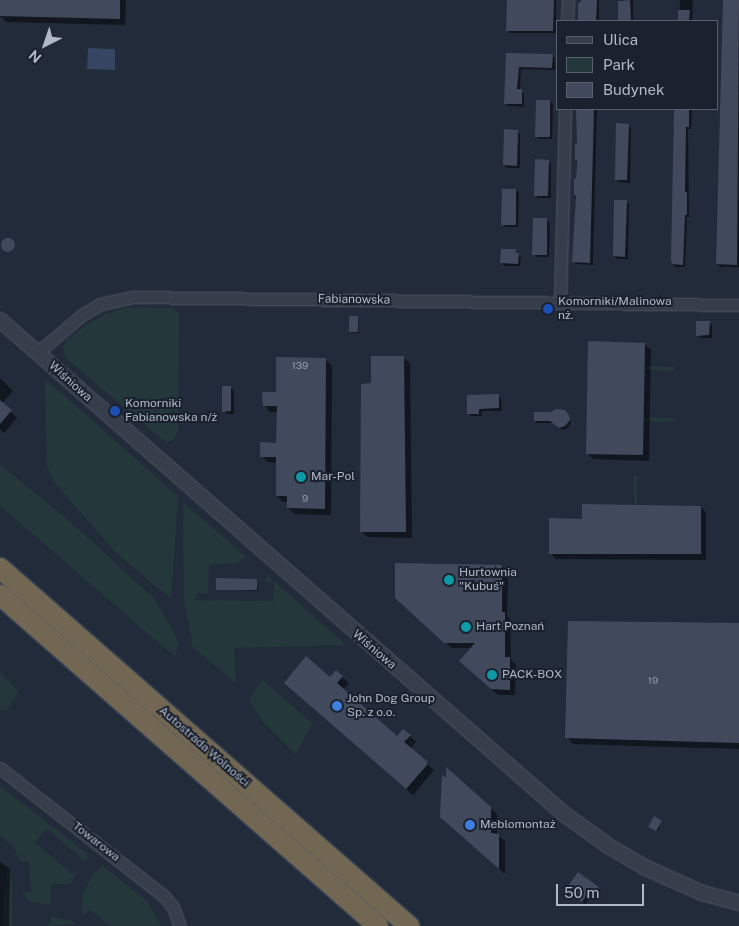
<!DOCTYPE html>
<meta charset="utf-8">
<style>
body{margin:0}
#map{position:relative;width:739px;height:926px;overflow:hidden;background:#222b3a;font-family:"Public Sans",sans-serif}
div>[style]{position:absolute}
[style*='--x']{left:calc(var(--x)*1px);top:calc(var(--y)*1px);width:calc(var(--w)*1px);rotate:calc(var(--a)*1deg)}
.green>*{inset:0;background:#24373b}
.water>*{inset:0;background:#354562}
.shadow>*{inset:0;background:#0007}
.round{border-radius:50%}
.building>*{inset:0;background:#414a5c}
.roads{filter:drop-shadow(0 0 1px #515865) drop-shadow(0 0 1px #515865)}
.minor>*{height:11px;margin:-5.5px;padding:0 5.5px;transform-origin:5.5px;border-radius:5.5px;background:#363d4b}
.tertiary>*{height:14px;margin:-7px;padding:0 7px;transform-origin:7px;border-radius:7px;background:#363d4b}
.motorway>*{height:20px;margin:-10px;padding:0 10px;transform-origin:10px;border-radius:10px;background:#716753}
.dots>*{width:14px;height:14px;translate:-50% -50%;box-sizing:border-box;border:2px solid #1b222f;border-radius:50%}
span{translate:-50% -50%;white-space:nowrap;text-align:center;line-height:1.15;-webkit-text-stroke:4px #1b222f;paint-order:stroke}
.number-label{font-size:10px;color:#959cac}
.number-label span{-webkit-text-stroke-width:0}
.street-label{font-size:12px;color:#b1b8c7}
.poi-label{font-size:12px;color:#b1b8c7}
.left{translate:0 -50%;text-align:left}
.legend{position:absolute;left:556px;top:20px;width:162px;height:90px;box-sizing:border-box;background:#1b222f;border:1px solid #575e6c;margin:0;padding:6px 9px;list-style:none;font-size:15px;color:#b1b8c7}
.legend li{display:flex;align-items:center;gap:10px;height:25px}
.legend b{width:25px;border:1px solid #575e6c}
.north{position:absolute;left:20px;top:20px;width:50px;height:50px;-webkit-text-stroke:4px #1b222f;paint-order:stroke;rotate:221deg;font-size:14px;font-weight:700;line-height:20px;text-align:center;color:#b1b8c7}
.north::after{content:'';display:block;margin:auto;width:18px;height:22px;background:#b1b8c7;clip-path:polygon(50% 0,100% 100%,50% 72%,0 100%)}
.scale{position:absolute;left:556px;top:884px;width:88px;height:22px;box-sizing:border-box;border:2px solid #b1b8c7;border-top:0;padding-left:6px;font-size:15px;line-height:18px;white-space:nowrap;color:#b1b8c7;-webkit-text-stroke:4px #1b222f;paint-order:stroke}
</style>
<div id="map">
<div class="green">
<div style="clip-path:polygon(128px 307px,172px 308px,179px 313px,178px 430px,174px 439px,167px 443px,68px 360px,64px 354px,64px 345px,68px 339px,86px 325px,105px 314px)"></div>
<div style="clip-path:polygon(645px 366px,674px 367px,674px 371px,645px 370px)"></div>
<div style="clip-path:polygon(45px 379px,178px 496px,171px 599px,116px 553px,54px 482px,47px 466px)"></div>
<div style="clip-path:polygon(644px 417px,673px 418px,673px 422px,644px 421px)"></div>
<div style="clip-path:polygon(0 464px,66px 518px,155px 599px,179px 643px,175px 657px,0 506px)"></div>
<div style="clip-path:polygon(633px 476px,637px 476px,637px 504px,634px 504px)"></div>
<div style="clip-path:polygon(183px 502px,246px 557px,238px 563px,209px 565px,208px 594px,198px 593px,195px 600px,274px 601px,274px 583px,266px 582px,266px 574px,346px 645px,234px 648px,236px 684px,193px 647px,184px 600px)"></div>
<div style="clip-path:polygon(0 672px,19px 692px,7px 710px,0 710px)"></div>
<div style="clip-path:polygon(262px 679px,313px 724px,295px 754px,262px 721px,249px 700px)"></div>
<div style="clip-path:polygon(0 786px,88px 854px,87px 859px,83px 860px,47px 829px,35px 842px,72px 874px,75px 870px,77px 871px,70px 884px,51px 884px,51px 905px,31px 902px,22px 893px,31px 892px,29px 861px,20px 861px,15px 849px,0 835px)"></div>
<div style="clip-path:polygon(103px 866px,147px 901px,161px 926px,110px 926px,90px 909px,85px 916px,81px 907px,83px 893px,94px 873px)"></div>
<div style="clip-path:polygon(6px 872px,10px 872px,12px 886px,12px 926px,3px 926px,4px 889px,10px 889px,10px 882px,4px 881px,6px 880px)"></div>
<div style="clip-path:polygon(51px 917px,70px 920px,77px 924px,47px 926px,47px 924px,51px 924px)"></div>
</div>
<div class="water">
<div style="clip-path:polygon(88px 48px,115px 49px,115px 70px,87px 69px)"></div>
</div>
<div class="shadow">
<div style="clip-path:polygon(1px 0,126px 0,125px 25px,7px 22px,0 16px)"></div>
<div style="clip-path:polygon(508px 0,556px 0,556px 33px,510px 33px,507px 30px)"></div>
<div style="clip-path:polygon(582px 0,599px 0,599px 21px,579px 20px)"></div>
<div style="clip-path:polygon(620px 0,633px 0,633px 21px,620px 21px)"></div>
<div style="clip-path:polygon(680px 0,693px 0,692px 21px,679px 21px)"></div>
<div style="clip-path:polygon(724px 0,739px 0,739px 267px,720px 267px,718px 264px)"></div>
<div style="clip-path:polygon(507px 54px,552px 56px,555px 58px,555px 70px,521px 69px,520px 91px,524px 94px,524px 107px,508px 106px,505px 103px)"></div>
<div style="clip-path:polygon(550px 101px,553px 104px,552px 139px,539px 139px,536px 136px)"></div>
<div style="clip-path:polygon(578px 109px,597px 109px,593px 265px,576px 264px,574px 261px)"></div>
<div style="clip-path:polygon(677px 109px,692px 109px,691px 129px,688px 129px,689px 217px,687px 217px,685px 267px,676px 267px,673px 264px)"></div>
<div style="clip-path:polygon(628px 125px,631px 128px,630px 183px,619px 182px,616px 179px)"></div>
<div style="clip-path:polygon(517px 131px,520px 134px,520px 168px,507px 168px,504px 165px)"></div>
<div style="clip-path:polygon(548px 161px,551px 164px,551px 198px,538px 198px,535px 195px)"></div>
<div style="clip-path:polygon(516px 190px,519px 193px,518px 227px,506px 227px,503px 224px)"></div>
<div style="clip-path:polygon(626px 202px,629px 204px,628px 259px,617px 259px,614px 256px)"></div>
<div style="clip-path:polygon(547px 220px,550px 223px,549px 257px,537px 257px,534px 254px)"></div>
<div class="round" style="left:3px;top:240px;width:12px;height:12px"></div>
<div style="clip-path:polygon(515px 251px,521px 257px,520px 266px,504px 266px,502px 263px)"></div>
<div style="clip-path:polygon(358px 318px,359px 333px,351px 333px,350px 332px)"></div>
<div style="clip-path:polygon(709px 322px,712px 325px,712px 338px,700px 338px,697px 335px)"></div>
<div style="clip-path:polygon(644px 344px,651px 350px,649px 461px,593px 459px,587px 453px)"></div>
<div style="clip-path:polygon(403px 357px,410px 364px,412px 538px,367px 537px,361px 531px,373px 385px)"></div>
<div style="clip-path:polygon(325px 359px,332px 366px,331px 515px,295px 514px,288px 508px,289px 502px,283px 502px,277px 496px,277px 463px,268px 462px,261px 456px,278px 444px,278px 412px,270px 412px,264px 405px)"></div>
<div style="clip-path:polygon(0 378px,13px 391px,2px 403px,17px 418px,4px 433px,0 429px)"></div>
<div style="clip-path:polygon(231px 388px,234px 391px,234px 414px,227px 414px,224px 411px)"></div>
<div style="clip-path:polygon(498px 395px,501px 398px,502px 411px,482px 411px,482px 416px,471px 416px,468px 413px)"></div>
<div style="clip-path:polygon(566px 413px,571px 422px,568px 428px,562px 430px,554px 423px,537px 423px,535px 421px)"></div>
<div style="clip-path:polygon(701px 507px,706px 513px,706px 560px,556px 559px,550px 553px,583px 520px)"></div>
<div style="clip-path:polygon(502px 566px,508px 572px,507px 616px,510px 619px,511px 660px,516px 665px,515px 695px,498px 695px,466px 667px,471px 648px,452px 648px,402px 604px)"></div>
<div style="clip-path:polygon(257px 580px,258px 591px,218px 589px)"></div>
<div style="clip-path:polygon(739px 625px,739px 749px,573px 744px,567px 737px)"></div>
<div style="clip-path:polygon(336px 672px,349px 683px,343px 690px,397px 738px,410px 736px,416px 742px,410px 749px,434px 770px,413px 795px,291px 689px,330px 679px)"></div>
<div style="clip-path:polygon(490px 808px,497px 814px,497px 835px,505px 841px,505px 874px,448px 823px)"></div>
<div style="clip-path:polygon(661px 822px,658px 831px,651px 828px)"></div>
<div style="clip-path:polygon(0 862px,10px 869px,9px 926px,0 926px)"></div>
<div style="clip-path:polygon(578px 874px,601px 891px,594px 901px,590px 898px,585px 904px,566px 890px)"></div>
</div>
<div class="building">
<div style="clip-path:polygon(0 0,120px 0,120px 19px,0 16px)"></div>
<div style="clip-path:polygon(507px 0,554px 0,553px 31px,506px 31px)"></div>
<div style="clip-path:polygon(582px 0,597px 0,596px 21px,578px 21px,578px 4px)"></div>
<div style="clip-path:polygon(630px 0,631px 21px,618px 21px,618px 1px)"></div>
<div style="clip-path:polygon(723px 0,739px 0,737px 265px,716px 264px)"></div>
<div style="clip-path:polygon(678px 10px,690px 10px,689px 21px,678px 21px)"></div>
<div style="clip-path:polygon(506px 53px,553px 54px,552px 68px,519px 67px,517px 89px,522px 89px,522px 104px,504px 104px)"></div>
<div style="clip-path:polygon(536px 100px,550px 100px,550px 137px,535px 137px)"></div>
<div style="clip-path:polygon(576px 109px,594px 109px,590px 263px,572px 262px,576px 195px,574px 195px,574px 178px,576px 179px,577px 160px,575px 160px,575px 144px,577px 144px)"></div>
<div style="clip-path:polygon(674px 109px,689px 109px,689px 127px,686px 127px,685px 192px,687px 192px,687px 215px,685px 215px,683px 265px,672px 264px,671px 259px)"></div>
<div style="clip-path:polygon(616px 123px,629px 124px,627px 180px,615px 180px)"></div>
<div style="clip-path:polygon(504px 129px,518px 130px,517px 166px,503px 165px)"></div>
<div style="clip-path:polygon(535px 159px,549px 160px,548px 196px,534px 196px)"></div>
<div style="clip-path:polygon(502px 189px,516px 189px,516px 225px,501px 225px)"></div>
<div style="clip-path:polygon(614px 200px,627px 200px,625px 257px,613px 256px)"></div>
<div style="clip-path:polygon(533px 218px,547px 218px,547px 255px,532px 255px)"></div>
<div class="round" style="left:1px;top:238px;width:14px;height:14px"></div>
<div style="clip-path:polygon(501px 249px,516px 249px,516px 253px,519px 253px,518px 264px,500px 263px)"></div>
<div style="clip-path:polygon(349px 316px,358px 316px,358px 332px,349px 332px)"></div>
<div style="clip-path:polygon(696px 321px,710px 321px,709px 335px,696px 336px)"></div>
<div style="clip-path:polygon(588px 341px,645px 343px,643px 455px,586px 454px)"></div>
<div style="clip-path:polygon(371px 356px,404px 356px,406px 532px,360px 532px,361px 384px,371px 383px)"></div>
<div style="clip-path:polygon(276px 357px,326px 358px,325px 509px,287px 508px,287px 496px,276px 496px,276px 457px,260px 457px,260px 442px,276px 443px,277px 406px,263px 406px,262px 392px,276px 392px)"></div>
<div style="clip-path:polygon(222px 386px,231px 386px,231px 411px,222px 412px)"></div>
<div style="clip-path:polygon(499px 394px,499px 408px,479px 409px,479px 414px,467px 414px,467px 395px)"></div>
<div style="clip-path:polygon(0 400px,12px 410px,0 424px)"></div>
<div style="clip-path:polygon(556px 409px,565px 410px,569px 415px,570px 420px,565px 426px,559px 428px,550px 421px,534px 421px,534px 412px,551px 412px)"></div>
<div style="clip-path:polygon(582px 504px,701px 506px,701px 554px,549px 554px,549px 518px,582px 519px)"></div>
<div style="clip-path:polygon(395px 563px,502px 565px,502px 612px,505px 612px,505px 657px,510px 657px,510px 690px,491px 689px,459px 661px,475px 643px,444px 643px,395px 598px)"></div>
<div style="clip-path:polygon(216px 578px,257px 579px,257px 590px,216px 590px)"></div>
<div style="clip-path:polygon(568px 621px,739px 623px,739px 743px,565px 738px)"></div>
<div style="clip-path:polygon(306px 656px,330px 677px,336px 670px,343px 676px,337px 683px,397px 736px,403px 729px,411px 735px,404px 742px,427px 761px,427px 765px,406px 789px,284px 683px)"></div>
<div style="clip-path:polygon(446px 767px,491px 807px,491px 833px,499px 834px,499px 869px,440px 817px,442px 774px,446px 778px)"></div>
<div style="clip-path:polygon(654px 816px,662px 821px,656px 831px,648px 827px)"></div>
<div style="clip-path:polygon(578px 872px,599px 887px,590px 899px,586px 896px,582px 902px,565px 890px)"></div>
</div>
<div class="roads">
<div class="minor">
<div style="--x:567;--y:21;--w:21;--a:-87"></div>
<div style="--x:560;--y:303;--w:194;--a:-88.5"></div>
<div style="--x:37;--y:353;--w:59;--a:-40.2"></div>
<div style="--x:82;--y:315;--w:21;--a:-31"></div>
<div style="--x:100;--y:304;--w:33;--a:-12"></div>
<div style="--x:132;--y:297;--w:607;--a:0.76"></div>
<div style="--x:0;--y:768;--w:208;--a:38"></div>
<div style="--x:164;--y:896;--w:14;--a:51"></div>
<div style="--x:173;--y:907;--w:20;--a:70"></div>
</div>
<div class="tertiary">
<div style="--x:0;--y:320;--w:750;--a:41.21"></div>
<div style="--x:564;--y:814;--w:57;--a:35.7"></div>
<div style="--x:610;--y:847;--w:39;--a:30"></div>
<div style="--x:644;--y:867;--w:64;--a:24.1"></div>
<div style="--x:702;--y:893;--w:38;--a:15"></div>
</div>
<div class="motorway">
<div style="--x:0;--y:568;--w:544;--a:41.2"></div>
<div style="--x:0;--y:595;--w:502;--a:41.21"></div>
</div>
</div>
<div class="dots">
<div style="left:548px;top:309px;background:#1a4fb4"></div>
<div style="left:115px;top:411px;background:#1a4fb4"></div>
<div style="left:301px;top:477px;background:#0f9aa8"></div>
<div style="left:449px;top:580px;background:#0f9aa8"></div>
<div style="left:466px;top:627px;background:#0f9aa8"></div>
<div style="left:492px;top:675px;background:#0f9aa8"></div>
<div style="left:337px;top:706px;background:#3f7fe0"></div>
<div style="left:470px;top:825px;background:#3f7fe0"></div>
</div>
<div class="number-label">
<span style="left:300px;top:366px">139</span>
<span style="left:305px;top:499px">9</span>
<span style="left:653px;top:681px">19</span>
</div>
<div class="street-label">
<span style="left:354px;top:300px;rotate:1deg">Fabianowska</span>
<span style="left:70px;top:382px;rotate:42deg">Wiśniowa</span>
<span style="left:374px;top:650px;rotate:41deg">Wiśniowa</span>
<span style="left:204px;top:747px;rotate:41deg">Autostrada Wolności</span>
<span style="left:96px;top:842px;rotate:38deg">Towarowa</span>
</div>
<div class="poi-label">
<span class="left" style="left:558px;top:309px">Komorniki/Malinowa<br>nż.</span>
<span class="left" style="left:125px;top:411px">Komorniki<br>Fabianowska n/ż</span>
<span class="left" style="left:311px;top:477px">Mar-Pol</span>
<span class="left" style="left:459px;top:580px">Hurtownia<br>"Kubuś"</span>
<span class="left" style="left:476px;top:627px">Hart Poznań</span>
<span class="left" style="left:502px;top:675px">PACK-BOX</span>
<span class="left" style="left:347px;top:706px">John Dog Group<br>Sp. z o.o.</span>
<span class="left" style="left:480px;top:825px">Meblomontaż</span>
</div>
<ul class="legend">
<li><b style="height:6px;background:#363d4b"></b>Ulica</li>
<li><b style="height:14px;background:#24373b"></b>Park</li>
<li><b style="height:14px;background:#414a5c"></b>Budynek</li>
</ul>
<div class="north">N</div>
<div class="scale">50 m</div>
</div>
